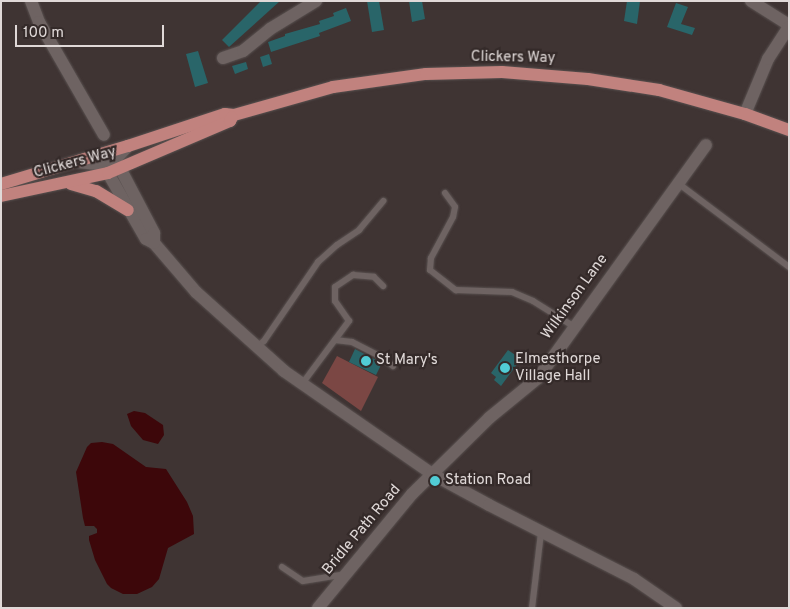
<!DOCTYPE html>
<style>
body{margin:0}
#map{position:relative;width:790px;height:609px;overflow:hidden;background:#3f3433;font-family:Overpass,sans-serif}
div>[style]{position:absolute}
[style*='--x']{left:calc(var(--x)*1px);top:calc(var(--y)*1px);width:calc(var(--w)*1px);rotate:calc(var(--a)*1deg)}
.green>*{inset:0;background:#7b4744}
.water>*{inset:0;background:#3d070a}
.building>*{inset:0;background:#296569}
.roads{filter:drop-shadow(0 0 1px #595150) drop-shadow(0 0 1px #595150)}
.service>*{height:6px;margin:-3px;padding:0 3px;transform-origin:3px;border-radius:3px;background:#6e6362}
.minor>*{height:12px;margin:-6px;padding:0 6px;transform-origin:6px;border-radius:6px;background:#6e6362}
.tertiary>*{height:12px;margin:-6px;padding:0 6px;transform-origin:6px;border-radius:6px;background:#6e6362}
.secondary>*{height:12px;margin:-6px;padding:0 6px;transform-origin:6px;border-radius:6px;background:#6e6362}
.primary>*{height:12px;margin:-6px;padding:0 6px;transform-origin:6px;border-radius:6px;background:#c1827e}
.dots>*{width:14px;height:14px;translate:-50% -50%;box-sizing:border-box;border:2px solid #342a29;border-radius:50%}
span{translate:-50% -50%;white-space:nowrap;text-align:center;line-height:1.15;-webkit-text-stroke:4.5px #342a29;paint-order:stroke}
.street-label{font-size:15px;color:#e0d9d8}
.poi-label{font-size:15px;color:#e0d9d8}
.left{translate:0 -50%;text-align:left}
.frame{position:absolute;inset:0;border:2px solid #e0d9d8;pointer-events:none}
.scale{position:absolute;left:15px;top:25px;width:149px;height:22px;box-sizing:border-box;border:2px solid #e0d9d8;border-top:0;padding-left:6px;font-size:15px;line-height:18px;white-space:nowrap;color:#e0d9d8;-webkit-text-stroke:4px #342a29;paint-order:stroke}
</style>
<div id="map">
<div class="green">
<div style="clip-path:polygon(337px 356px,378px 377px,361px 411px,322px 383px)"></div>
</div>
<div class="water">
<div style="clip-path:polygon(134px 411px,145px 413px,163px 425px,164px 435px,158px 444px,143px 440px,131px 426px,127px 414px)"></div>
<div style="clip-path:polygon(102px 442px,113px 444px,146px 467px,166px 469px,187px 502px,193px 516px,194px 534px,168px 548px,159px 579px,152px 587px,137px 594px,123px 594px,111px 588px,107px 584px,95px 560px,89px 540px,89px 536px,97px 533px,97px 529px,94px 526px,85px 526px,83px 518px,76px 472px,87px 447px,91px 443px)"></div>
</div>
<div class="building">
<div style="clip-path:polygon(261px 1px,280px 1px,229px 47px,222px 40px)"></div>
<div style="clip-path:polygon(367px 1px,379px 1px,384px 30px,372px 32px)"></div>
<div style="clip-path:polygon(409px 1px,422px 1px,425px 19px,412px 22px)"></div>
<div style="clip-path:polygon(627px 1px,640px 1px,637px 24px,624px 21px)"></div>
<div style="clip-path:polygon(676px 3px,688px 7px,681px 24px,695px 28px,692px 35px,667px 27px)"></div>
<div style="clip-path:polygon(346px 8px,351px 21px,319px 33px,320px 36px,271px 52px,268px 42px,285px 36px,285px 34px,320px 24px,319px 21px,334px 16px,333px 13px)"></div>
<div style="clip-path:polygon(198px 51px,208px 83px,195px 87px,186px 54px)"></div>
<div style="clip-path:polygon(269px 54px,272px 64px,263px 67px,260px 57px)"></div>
<div style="clip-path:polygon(246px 62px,248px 69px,235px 74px,232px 66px)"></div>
<div style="clip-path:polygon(355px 349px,382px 363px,376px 375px,349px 362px)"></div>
<div style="clip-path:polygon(508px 350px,521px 359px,501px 386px,494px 380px,496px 377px,491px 373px)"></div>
</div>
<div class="roads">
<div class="service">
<div style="--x:679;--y:184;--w:138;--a:37"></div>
<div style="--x:445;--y:193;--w:17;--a:54"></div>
<div style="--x:455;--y:207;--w:10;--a:101"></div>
<div style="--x:453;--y:217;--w:47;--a:118.2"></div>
<div style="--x:431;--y:258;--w:12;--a:95"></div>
<div style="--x:430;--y:270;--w:33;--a:38"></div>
<div style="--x:456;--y:290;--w:56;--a:2"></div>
<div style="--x:512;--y:292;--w:23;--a:23"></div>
<div style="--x:533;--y:301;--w:47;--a:32"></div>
<div style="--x:335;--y:340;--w:17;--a:7"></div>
<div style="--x:352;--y:342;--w:35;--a:27"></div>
<div style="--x:383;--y:358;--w:13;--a:39"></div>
<div style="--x:257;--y:347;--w:9;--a:-41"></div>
<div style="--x:264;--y:341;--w:96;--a:-55.6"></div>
<div style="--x:318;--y:262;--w:25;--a:-42"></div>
<div style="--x:337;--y:245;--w:27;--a:-34"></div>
<div style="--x:359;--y:230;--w:38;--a:-50"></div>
<div style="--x:302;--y:384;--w:79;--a:-53.3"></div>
<div style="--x:349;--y:321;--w:24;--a:-125"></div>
<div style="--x:335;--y:301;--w:14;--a:-90"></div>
<div style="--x:335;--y:287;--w:22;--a:-34"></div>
<div style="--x:353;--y:275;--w:21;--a:5"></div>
<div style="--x:374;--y:277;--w:13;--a:45"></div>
<div style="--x:282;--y:567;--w:25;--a:34"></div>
<div style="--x:303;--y:581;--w:44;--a:-9.2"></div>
<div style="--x:532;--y:608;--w:77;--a:-83.2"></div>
</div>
<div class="minor">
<div style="--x:31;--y:1;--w:22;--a:69"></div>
<div style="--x:39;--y:22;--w:130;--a:60.1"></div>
<div style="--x:751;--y:1;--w:45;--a:32.3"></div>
<div style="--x:223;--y:58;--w:21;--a:-19"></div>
<div style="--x:243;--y:51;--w:35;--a:-39"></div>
<div style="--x:270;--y:29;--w:54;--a:-31.3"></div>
<div style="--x:318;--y:608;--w:148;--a:-50.5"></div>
<div style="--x:412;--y:494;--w:108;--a:-44.6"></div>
<div style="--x:489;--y:418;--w:63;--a:-39.2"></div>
<div style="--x:538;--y:378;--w:287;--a:-54.2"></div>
</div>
<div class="tertiary">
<div style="--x:745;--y:114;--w:60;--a:-67.3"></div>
<div style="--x:768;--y:59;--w:38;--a:-57"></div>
</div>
<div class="secondary">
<div style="--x:128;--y:146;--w:29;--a:134"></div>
<div style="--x:108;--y:167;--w:6;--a:90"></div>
<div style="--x:108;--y:173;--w:76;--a:60.1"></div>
<div style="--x:146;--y:239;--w:9;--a:27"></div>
<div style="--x:154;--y:243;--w:65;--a:49.4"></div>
<div style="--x:196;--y:292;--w:118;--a:41.9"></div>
<div style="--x:284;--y:371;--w:180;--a:34.8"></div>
<div style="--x:432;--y:474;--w:65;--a:28.5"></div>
<div style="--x:489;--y:505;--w:163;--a:27"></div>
<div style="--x:634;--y:579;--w:51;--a:34.6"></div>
<div style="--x:77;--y:162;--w:42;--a:5.4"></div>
<div style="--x:119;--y:166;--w:76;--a:62.4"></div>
<div style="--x:154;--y:233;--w:10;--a:90"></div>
</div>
<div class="primary">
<div style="--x:1;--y:184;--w:133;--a:-16.7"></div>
<div style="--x:128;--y:146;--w:102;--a:-18.3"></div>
<div style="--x:225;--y:114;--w:9;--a:6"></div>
<div style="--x:234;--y:115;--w:103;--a:-15.8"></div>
<div style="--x:333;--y:87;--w:94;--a:-8"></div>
<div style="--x:426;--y:74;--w:76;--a:-1.5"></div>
<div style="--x:502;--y:72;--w:86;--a:4.7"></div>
<div style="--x:588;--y:79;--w:72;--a:8.8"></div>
<div style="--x:659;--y:90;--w:89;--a:15.6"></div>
<div style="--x:745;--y:114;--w:47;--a:20"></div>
<div style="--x:71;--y:184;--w:26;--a:16"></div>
<div style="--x:96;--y:191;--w:37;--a:31"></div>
<div style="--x:1;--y:196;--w:109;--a:-12.1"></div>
<div style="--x:108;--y:173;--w:133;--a:-23.1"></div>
<div style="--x:230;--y:121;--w:4;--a:-63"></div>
</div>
</div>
<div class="dots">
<div style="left:366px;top:361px;background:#51ccd5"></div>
<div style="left:505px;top:368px;background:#51ccd5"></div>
<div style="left:435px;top:481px;background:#51ccd5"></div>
</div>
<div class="street-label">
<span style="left:513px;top:58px;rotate:1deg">Clickers Way</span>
<span style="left:75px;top:163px;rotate:-15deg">Clickers Way</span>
<span style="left:575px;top:297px;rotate:-54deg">Wilkinson Lane</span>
<span style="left:362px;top:530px;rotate:-50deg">Bridle Path Road</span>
</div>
<div class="poi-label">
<span class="left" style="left:515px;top:368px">Elmesthorpe<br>Village Hall</span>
<span class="left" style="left:376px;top:361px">St Mary's</span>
<span class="left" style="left:445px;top:481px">Station Road</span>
</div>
<div class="frame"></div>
<div class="scale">100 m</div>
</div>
